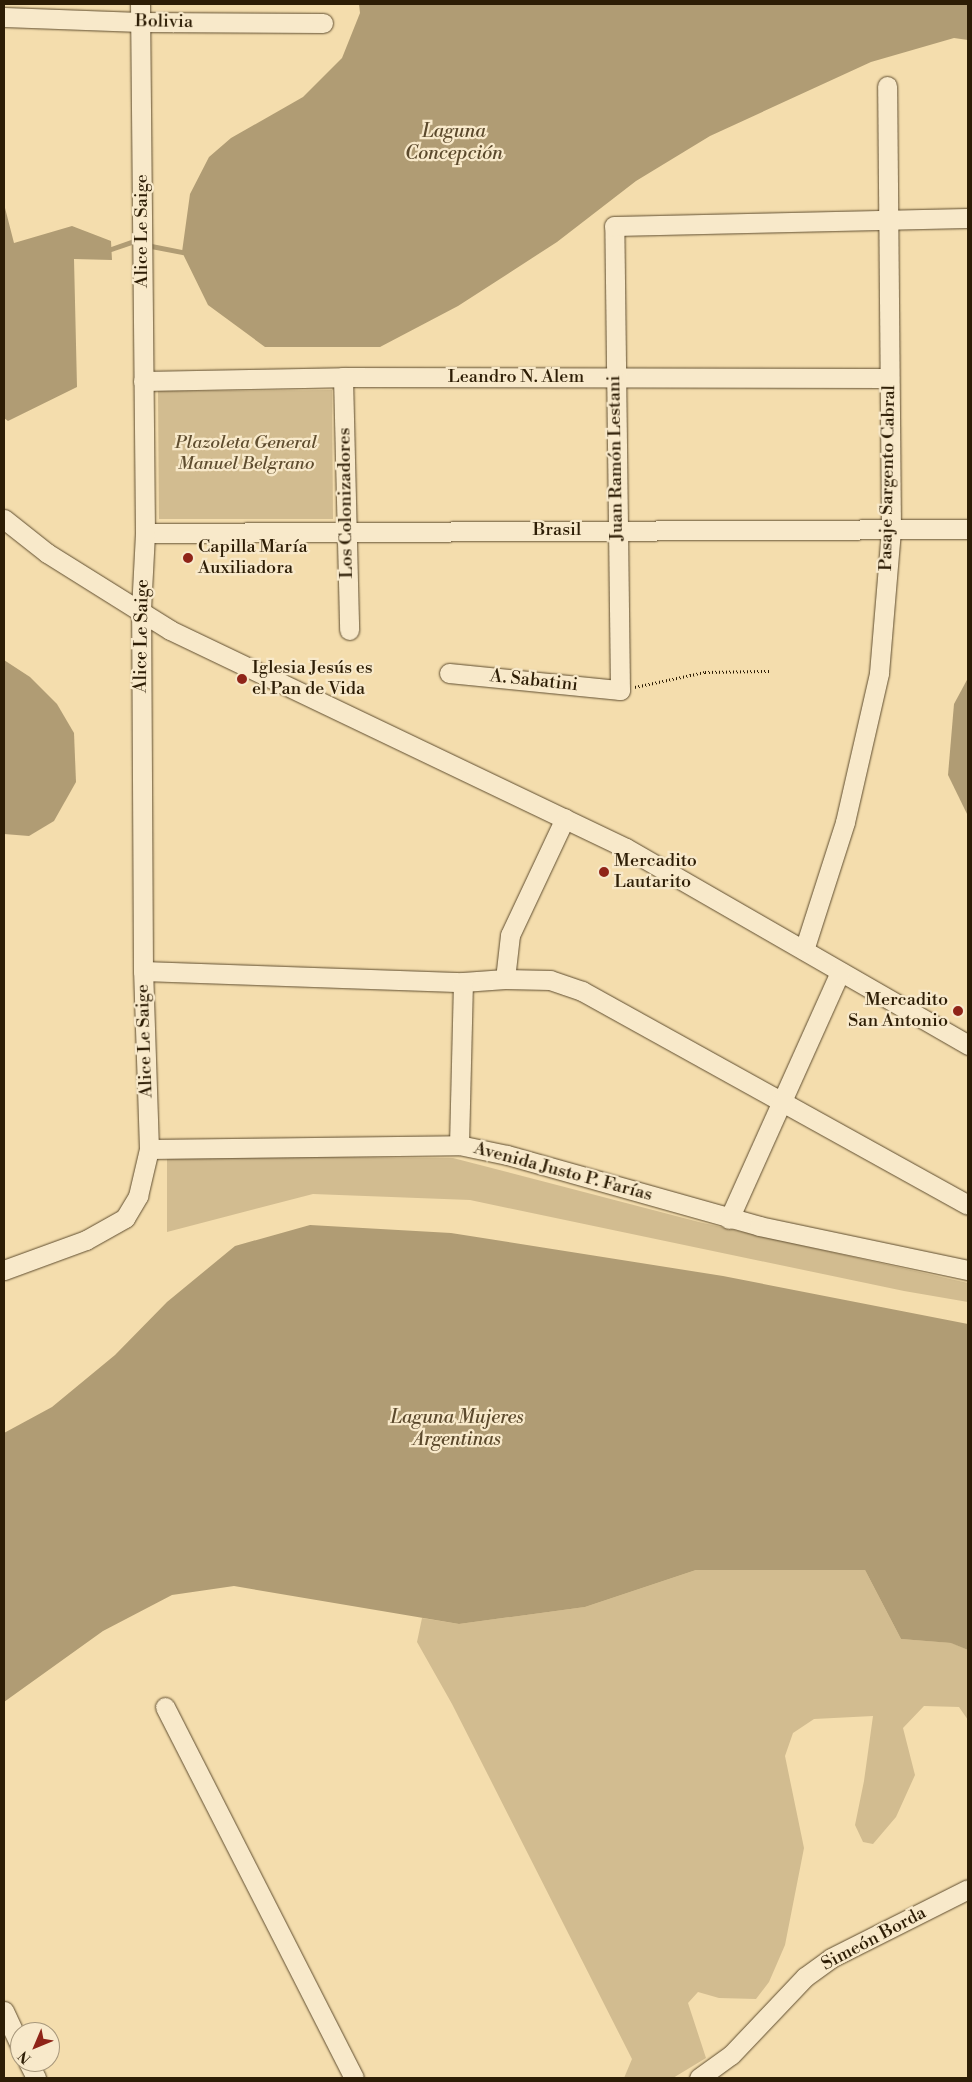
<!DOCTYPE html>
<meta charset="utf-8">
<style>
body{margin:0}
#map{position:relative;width:972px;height:2082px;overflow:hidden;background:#f4ddad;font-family:"Libre Bodoni",serif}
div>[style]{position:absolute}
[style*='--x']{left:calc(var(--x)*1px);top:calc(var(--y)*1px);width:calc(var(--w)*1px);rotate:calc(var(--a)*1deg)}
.green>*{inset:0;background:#d2bc90}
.water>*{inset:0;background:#b09c74}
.stream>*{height:5px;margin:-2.5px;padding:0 2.5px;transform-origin:2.5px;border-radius:2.5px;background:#b09c74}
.path>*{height:3px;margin-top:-1.5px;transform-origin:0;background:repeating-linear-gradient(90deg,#2d1d05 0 1px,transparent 0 3.5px)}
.roads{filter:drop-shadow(0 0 1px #5f4d2f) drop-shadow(0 0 1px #5f4d2f)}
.minor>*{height:19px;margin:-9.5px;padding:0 9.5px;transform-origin:9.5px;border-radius:9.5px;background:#f8e9ca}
.dots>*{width:14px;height:14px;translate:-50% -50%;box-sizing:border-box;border:2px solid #f8e9ca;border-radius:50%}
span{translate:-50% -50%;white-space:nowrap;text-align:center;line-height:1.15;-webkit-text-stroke:4.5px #f8e9ca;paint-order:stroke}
.street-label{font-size:18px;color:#2d1d05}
.park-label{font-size:18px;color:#5f4d2f;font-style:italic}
.poi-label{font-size:18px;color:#2d1d05}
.left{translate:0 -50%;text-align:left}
.right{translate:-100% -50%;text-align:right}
.water-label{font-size:19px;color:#5b492c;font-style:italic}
.frame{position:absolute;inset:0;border:5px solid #2d1d05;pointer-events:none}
.north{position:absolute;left:10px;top:2022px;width:50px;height:50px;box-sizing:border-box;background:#f8e9ca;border:1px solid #a7977b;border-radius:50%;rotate:225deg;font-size:14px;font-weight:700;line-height:20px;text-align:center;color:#2d1d05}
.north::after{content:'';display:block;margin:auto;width:18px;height:22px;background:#8f2418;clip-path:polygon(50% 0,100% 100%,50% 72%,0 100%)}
</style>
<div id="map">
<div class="green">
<div style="clip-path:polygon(332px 390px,333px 519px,159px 519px,158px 391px)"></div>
<div style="clip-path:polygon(167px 1156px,453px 1158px,699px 1222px,968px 1283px,968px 1302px,904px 1291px,470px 1200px,313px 1194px,167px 1232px)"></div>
<div style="clip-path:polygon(696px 1570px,865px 1570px,901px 1639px,952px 1643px,968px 1650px,968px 1720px,959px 1707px,924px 1706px,903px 1728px,915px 1775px,896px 1817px,873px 1844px,863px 1842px,855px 1825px,864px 1781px,873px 1716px,814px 1719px,793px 1733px,785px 1756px,804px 1848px,785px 1945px,769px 1982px,756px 1999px,719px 1998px,698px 1992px,688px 2003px,706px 2058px,673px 2078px,624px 2078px,632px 2059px,452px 1704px,417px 1642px,422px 1618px,459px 1624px,585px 1607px)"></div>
</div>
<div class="water">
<div style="clip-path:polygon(359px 4px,968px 4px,968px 40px,954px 38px,871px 62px,710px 136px,636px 181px,557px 242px,458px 306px,380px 347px,265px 347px,208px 305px,182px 252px,190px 194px,209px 157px,231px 138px,303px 97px,342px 58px,360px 13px)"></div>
<div style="clip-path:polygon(4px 204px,14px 243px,72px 226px,111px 241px,112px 260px,74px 259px,77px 387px,8px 421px,4px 418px)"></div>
<div style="clip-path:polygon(4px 660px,30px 677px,57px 704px,74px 733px,76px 782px,54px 821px,29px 836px,4px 834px)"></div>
<div style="clip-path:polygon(968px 678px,968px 816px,948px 775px,954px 704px)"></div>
<div style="clip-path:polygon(310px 1225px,451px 1233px,723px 1276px,968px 1324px,968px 1650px,951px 1643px,901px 1639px,865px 1570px,696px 1570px,585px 1607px,459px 1624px,234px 1586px,172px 1595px,103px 1631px,4px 1702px,4px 1433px,52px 1407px,115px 1355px,167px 1302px,235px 1246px)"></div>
</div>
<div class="stream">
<div style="--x:151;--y:246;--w:32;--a:11"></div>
<div style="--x:111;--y:249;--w:21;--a:-19"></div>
</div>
<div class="path">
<div style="--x:635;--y:687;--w:72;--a:-12.1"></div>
<div style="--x:705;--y:672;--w:65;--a:-0.9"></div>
</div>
<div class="roads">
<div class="minor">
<div style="--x:4;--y:17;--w:136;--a:2.1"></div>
<div style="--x:140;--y:22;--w:183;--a:0.3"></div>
<div style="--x:343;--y:377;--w:253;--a:88.6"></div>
<div style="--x:143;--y:381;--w:200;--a:-1.1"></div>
<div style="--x:343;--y:377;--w:546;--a:0.1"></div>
<div style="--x:4;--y:519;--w:55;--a:38.3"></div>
<div style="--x:47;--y:553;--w:145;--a:32"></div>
<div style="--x:170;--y:630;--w:505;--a:25.55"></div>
<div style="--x:626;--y:848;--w:395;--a:29.9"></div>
<div style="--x:145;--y:533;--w:823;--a:-0.28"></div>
<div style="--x:449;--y:673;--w:172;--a:5.7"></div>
<div style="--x:620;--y:690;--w:464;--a:-90.7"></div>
<div style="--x:614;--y:226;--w:354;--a:-1.3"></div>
<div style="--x:804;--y:950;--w:134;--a:-72.2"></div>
<div style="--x:845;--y:822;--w:153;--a:-77.1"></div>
<div style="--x:879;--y:673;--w:144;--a:-85.2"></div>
<div style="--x:891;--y:529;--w:443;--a:-90.5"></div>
<div style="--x:143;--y:971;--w:320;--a:2"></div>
<div style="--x:463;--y:982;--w:42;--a:-4.1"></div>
<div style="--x:505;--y:979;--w:45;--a:1.3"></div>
<div style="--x:550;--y:980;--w:34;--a:19"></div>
<div style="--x:582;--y:991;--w:441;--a:29"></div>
<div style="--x:505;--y:979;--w:44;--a:-83.5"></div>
<div style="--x:510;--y:935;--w:129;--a:-64.8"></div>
<div style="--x:459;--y:1145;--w:163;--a:-88.6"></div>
<div style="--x:149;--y:1149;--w:310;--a:-0.7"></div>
<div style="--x:459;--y:1145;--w:49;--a:11.8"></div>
<div style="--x:507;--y:1155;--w:262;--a:15.7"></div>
<div style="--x:759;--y:1226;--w:214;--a:11.9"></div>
<div style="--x:729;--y:1219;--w:271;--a:-65.8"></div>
<div style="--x:4;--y:1270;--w:87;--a:-20.1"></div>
<div style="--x:86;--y:1240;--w:45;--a:-29.4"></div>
<div style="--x:125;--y:1218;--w:26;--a:-59"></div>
<div style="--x:138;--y:1196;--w:48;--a:-76.8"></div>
<div style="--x:149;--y:1149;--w:178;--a:-91.9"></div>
<div style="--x:143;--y:971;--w:361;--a:-90.3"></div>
<div style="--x:141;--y:610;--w:77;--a:-87"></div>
<div style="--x:145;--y:533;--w:529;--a:-90.54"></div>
<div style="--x:165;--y:1707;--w:416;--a:63"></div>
<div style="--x:4;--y:2011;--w:38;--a:65"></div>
<div style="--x:28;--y:2062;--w:18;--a:63"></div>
<div style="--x:699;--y:2078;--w:39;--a:-36"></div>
<div style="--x:731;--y:2055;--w:108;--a:-46.5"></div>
<div style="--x:805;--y:1977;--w:32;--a:-36"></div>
<div style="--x:831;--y:1958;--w:153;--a:-26.7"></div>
</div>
</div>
<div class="dots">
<div style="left:188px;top:558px;background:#8f2418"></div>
<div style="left:242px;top:679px;background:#8f2418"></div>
<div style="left:604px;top:872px;background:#8f2418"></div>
<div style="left:958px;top:1011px;background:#8f2418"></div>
</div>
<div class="street-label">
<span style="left:164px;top:22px;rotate:1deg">Bolivia</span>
<span style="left:142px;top:231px;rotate:-90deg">Alice Le Saige</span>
<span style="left:516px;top:377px">Leandro N. Alem</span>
<span style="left:616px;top:458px;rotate:-91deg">Juan Ramón Lestani</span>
<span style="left:888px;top:478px;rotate:-89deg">Pasaje Sargento Cabral</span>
<span style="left:346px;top:503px;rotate:-91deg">Los Colonizadores</span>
<span style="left:557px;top:530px">Brasil</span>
<span style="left:142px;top:636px;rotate:-89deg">Alice Le Saige</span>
<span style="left:534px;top:681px;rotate:6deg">A. Sabatini</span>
<span style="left:145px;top:1041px;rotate:-92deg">Alice Le Saige</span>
<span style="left:563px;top:1172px;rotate:15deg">Avenida Justo P. Farías</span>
<span style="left:874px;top:1939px;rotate:-28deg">Simeón Borda</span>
</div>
<div class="park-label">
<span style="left:246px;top:454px">Plazoleta General<br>Manuel Belgrano</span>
</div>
<div class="poi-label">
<span class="left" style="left:198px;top:558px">Capilla María<br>Auxiliadora</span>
<span class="left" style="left:252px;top:679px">Iglesia Jesús es<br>el Pan de Vida</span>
<span class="left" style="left:614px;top:872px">Mercadito<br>Lautarito</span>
<span class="right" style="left:948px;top:1011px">Mercadito<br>San Antonio</span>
</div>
<div class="water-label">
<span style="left:454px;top:143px">Laguna<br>Concepción</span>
<span style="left:457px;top:1429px">Laguna Mujeres<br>Argentinas</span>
</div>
<div class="frame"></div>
<div class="north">N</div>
</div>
